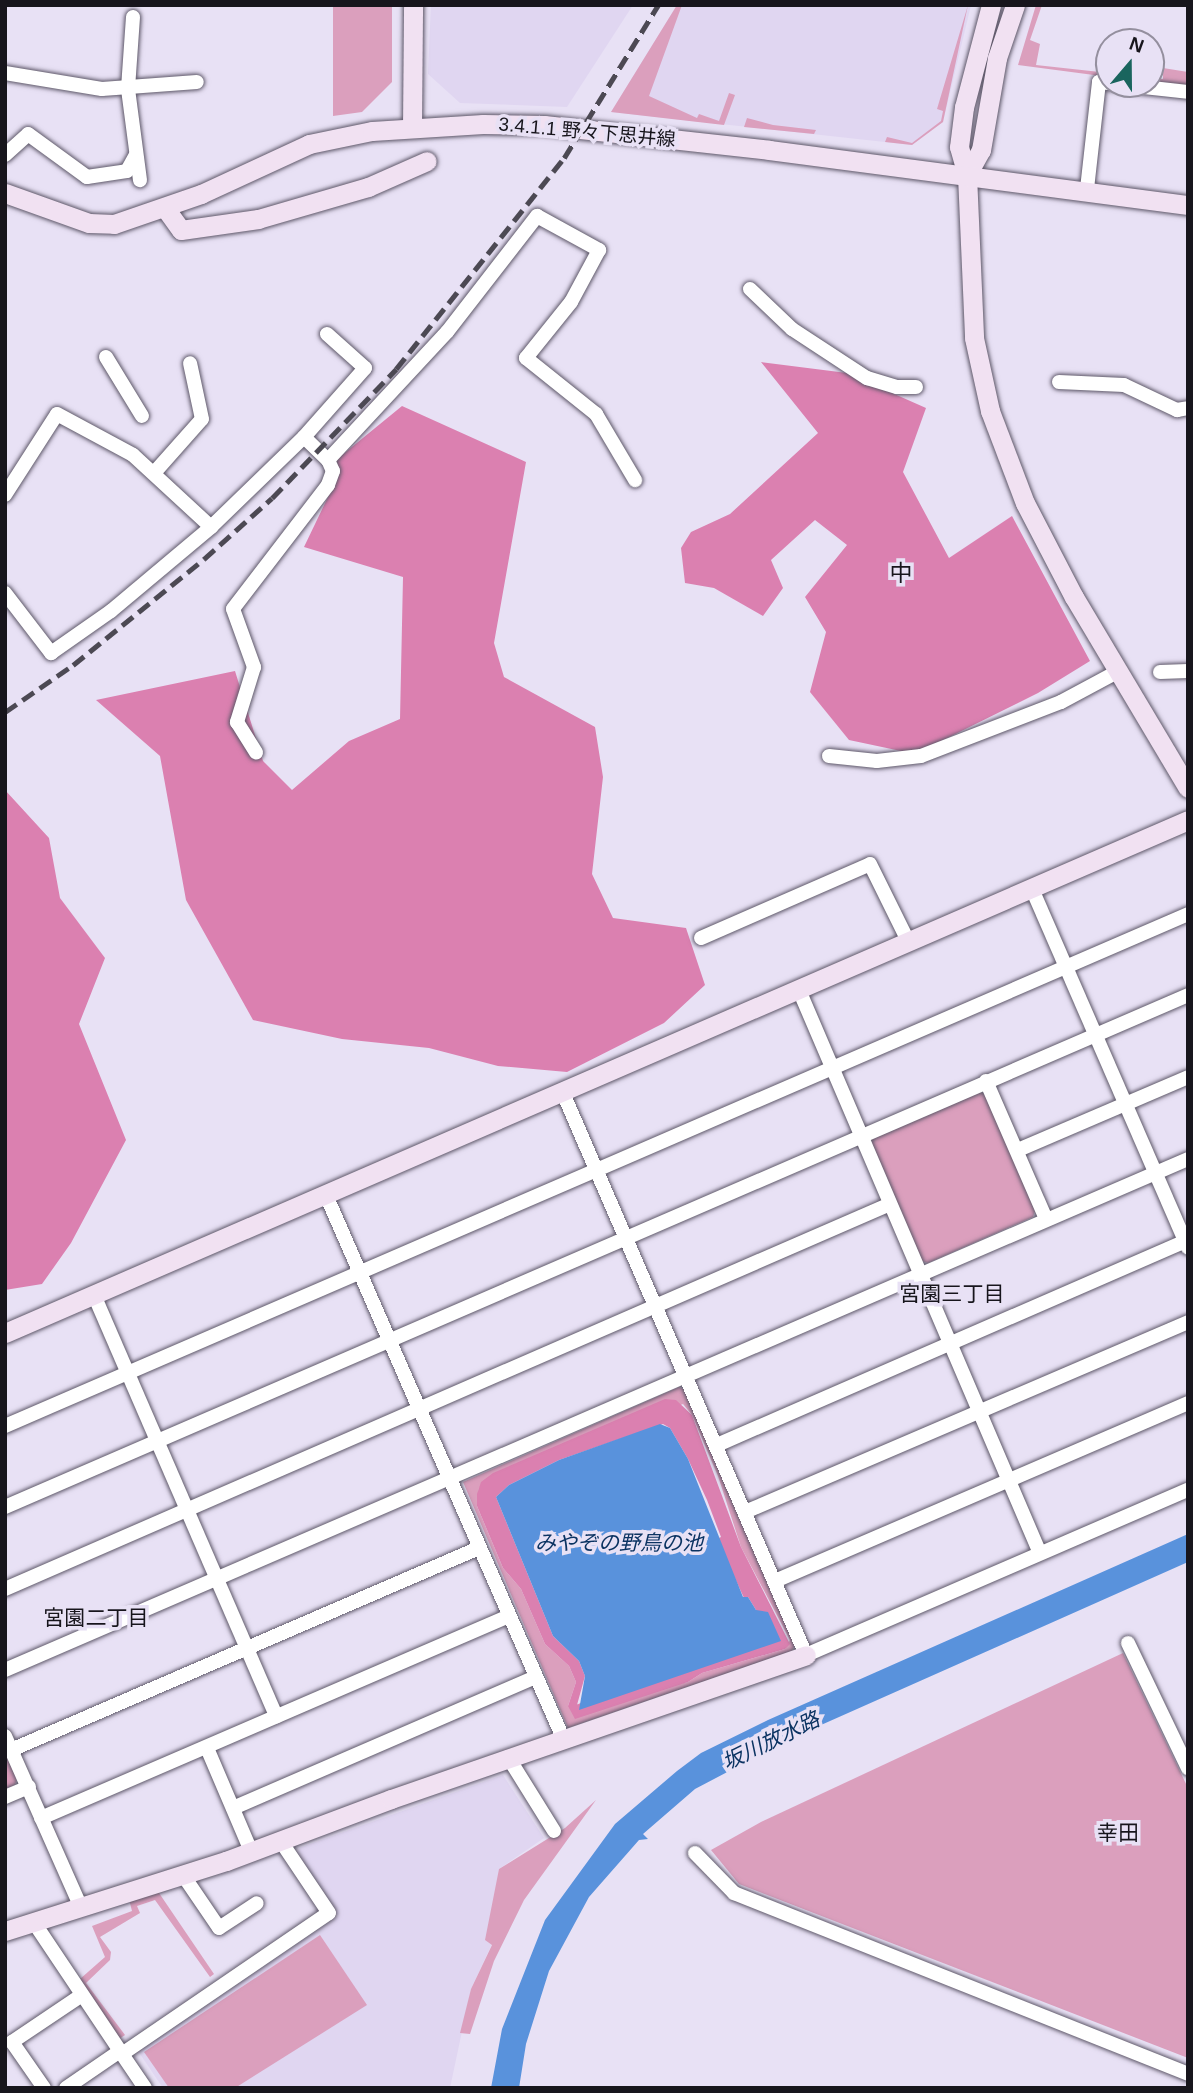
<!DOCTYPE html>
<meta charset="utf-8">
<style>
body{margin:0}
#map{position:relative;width:1193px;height:2093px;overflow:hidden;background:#e8e1f5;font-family:Arial,"Noto Sans JP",sans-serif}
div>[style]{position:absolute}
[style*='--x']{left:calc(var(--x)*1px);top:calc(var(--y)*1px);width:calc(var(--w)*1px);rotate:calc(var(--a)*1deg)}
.built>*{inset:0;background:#e0d6f1}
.green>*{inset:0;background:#db9fbd}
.forest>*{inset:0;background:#db80b0}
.water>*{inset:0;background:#5992dc}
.roads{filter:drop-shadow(0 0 2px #5e5869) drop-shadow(0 0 2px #5e5869)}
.street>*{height:14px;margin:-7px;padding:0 7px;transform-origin:7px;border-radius:7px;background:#fff}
.secondary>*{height:19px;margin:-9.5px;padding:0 9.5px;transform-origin:9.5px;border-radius:9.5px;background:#f1e1f2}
.rail>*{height:4.5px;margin-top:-2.25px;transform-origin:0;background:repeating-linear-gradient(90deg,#4c4953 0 14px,transparent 0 21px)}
span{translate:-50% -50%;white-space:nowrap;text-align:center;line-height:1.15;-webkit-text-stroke:7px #e8e1f5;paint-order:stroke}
.street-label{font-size:19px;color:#17151c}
.neighbourhood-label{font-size:21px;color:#17151c}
.water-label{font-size:21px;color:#0b3362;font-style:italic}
.quarter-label{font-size:23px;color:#17151c}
.frame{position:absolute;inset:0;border:7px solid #17151c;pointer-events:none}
.north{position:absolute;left:1095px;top:28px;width:70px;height:70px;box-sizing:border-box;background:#e8e1f5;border:2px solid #948f9e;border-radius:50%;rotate:20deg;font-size:19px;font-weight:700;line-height:28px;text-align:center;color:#17151c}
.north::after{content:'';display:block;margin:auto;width:24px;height:32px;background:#1a655e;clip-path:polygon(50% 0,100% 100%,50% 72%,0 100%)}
</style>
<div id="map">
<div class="built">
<div style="clip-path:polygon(431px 5px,633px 5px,567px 107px,460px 103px,428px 74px)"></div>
<div style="clip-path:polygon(677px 5px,971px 5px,943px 122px,912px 145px,611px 112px)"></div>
<div style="clip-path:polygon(503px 1775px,544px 1838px,499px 1869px,492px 1944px,471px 1989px,450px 2088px,163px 2088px,138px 2051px,338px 1916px,298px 1854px,299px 1848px)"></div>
</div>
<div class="green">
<div style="clip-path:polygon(333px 5px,392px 5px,392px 82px,362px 112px,333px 116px)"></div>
<div style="clip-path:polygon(677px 5px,682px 5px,649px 96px,697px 118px,699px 114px,719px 121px,729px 93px,735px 95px,724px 125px,611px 112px)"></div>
<div style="clip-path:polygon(968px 5px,943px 122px,912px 145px,885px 142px,887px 137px,912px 143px,941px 121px,943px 111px,937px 109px)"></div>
<div style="clip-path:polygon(1036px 5px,1042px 5px,1030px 40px,1040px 44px,1036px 65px,1109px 73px,1109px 77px,1018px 65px)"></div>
<div style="clip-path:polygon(1163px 68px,1188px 72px,1188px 86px,1151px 82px,1151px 78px,1163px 79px)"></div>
<div style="clip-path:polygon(747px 118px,773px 125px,816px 130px,814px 134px,744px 127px)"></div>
<div style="clip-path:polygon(979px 1092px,986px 1094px,1035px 1211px,1033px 1217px,928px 1263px,922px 1261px,871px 1145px,873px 1137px)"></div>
<div style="clip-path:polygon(evenodd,679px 1387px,685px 1390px,795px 1644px,792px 1651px,568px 1728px,463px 1482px,679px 1387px,683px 1404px,692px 1415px,718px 1476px,741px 1547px,790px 1640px,785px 1649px,702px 1673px,688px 1682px,568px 1706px,576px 1682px,569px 1666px,545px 1644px,521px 1589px,503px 1568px,477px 1506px,479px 1488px,683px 1404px)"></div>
<div style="clip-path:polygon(1123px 1653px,1188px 1788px,1188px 2058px,739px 1884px,711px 1850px,761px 1822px)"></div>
<div style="clip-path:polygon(5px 1750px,17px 1778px,15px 1785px,5px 1789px)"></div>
<div style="clip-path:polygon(596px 1800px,524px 1900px,494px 1961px,470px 2034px,460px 2033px,471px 1989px,492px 1945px,485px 1940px,499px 1869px,565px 1828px)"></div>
<div style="clip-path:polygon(157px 1890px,214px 1974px,210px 1977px,155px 1900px,137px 1906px,140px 1913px,100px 1937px,111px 1952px,110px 1960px,86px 1983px,125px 2035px,119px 2039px,80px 1979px,105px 1957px,92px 1926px,132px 1911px,129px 1899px)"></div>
<div style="clip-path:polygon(320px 1935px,367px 2005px,235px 2088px,169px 2088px,144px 2052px)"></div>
</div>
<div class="forest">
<div style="clip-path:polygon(761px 362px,847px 373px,926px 408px,903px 472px,949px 558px,1012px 516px,1090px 661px,1038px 693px,915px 754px,849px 740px,810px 692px,826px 632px,805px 597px,847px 545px,815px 520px,771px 560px,783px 588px,763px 616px,714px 588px,685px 583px,681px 548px,691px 532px,730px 514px,818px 433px)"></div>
<div style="clip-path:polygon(402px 406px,526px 462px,494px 643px,504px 677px,595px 727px,603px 777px,592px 874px,613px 918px,686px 928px,705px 985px,664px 1023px,567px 1072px,498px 1066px,429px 1048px,342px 1039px,253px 1020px,186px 900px,160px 756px,96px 700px,235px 671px,263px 761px,292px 790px,349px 741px,400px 719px,403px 577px,304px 547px,339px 474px,336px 460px)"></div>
<div style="clip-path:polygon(5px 790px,49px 838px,60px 898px,105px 958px,79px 1024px,126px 1140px,71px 1243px,42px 1284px,5px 1290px)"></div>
<div style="clip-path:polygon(evenodd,665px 1399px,676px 1400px,692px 1415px,741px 1547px,790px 1644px,785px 1649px,702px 1673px,688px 1682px,575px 1719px,568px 1706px,576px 1682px,569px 1666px,545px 1644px,521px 1589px,503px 1568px,477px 1506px,477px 1494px,481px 1482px,493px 1473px,665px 1399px,663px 1424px,670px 1428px,688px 1459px,707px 1500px,721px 1537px,717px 1539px,744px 1598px,748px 1597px,756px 1610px,577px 1705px,585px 1676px,579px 1661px,553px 1636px,496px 1497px,509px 1485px,559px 1460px,663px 1424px)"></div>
</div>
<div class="water">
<div style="clip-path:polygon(660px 1424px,670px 1428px,688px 1459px,743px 1597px,748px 1597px,756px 1610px,768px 1612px,781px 1641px,579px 1710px,585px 1676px,579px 1661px,553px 1636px,496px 1497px,509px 1485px,559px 1460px)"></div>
<div style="clip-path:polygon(1188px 1534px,1188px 1562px,794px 1737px,695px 1789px,643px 1834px,648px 1839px,639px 1840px,589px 1897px,549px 1971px,526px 2044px,519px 2088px,491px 2088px,502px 2029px,545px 1920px,615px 1824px,677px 1771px,701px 1753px,768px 1720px)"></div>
</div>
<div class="roads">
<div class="street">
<div style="--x:133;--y:17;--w:72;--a:94"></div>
<div style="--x:128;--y:89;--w:92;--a:82.5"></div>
<div style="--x:5;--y:73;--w:98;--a:9.4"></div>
<div style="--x:102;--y:89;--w:95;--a:-4.2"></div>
<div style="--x:1116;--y:84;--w:72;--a:6.3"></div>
<div style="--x:5;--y:155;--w:31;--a:-42"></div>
<div style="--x:28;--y:134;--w:73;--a:36.1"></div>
<div style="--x:87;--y:177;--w:40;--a:-8.5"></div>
<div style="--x:127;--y:171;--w:18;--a:-61"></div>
<div style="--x:1087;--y:189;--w:108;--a:-83.6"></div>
<div style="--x:1099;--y:82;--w:10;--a:6"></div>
<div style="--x:750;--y:289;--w:58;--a:43.6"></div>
<div style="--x:792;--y:329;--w:90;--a:33.2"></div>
<div style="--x:867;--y:378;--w:31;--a:17"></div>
<div style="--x:897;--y:387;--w:19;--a:0"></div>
<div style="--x:106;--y:357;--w:69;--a:58.6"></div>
<div style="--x:1059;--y:382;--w:65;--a:2.6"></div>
<div style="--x:1124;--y:385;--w:59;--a:25.3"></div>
<div style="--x:1177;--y:410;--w:11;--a:-10"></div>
<div style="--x:304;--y:437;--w:92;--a:-48.5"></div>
<div style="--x:365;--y:368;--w:51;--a:-138.2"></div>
<div style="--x:328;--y:460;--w:175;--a:-47.1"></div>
<div style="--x:447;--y:332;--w:147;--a:-52.2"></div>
<div style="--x:537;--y:216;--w:71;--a:28.7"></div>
<div style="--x:599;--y:250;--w:59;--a:118.3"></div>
<div style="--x:571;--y:302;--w:72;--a:128.8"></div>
<div style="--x:526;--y:358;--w:90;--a:38.7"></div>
<div style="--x:596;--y:414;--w:77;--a:59.4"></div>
<div style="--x:154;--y:473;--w:72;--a:-48.4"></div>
<div style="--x:202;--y:419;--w:57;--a:-102.1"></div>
<div style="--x:5;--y:495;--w:96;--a:-57.3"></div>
<div style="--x:57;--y:414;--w:86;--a:28.3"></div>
<div style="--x:133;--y:455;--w:106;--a:42.7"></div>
<div style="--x:211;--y:527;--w:129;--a:-44.1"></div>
<div style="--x:304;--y:437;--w:33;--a:44"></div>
<div style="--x:328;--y:460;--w:12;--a:66"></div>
<div style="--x:333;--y:471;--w:15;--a:110"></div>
<div style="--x:328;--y:485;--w:156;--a:127.5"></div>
<div style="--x:233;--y:609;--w:62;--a:70.1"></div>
<div style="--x:254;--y:667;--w:58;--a:107.2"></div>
<div style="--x:237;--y:722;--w:36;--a:58"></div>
<div style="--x:5;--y:593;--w:76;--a:52.5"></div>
<div style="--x:51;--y:653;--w:73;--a:-35"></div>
<div style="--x:111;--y:611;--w:131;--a:-40"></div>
<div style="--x:1160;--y:672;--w:28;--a:-2"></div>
<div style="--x:829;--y:756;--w:48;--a:5.9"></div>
<div style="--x:877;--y:761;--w:44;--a:-6.5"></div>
<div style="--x:921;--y:756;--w:150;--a:-21.1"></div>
<div style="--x:1061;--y:702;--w:64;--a:-28.2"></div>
<div style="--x:1032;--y:889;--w:391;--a:66.5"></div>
<div style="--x:701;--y:938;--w:184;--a:-23.6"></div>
<div style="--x:870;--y:864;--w:88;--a:63.7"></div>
<div style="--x:799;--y:990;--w:610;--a:66.84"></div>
<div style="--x:986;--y:1081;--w:150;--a:66.5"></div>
<div style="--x:563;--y:1093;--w:612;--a:66.62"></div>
<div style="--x:806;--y:1655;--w:416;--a:-23.4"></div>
<div style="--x:1018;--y:1150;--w:185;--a:-23.2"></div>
<div style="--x:326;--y:1195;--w:592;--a:66.42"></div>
<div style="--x:94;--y:1295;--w:459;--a:66.6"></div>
<div style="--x:5;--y:1426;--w:1289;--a:-23.4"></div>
<div style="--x:717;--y:1445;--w:514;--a:-23.52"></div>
<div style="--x:5;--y:1507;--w:1289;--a:-23.4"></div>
<div style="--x:745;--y:1512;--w:482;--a:-23.2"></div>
<div style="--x:775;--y:1581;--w:450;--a:-23.3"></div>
<div style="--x:5;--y:1589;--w:965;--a:-23.51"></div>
<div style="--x:1128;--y:1643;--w:139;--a:64.4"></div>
<div style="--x:5;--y:1670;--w:1289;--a:-23.36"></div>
<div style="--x:5;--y:1736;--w:185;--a:66.1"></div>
<div style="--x:207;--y:1748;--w:112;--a:66.9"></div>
<div style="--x:11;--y:1750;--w:510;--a:-23.35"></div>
<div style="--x:508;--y:1757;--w:87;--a:58.1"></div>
<div style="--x:5;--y:1797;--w:26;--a:-23"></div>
<div style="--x:233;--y:1808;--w:330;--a:-23.4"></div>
<div style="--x:41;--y:1818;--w:510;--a:-23.35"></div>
<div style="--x:695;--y:1853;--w:56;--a:45.7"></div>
<div style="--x:734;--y:1893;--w:489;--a:21.7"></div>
<div style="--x:183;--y:1875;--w:64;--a:55.8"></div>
<div style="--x:219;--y:1928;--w:45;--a:-33.3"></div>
<div style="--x:33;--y:1921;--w:160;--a:56.2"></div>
<div style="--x:44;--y:2088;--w:56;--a:-124.8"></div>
<div style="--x:12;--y:2042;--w:84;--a:-33.9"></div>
<div style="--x:66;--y:2088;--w:65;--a:-34.4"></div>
<div style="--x:145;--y:2088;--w:41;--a:-124.1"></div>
<div style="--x:122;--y:2054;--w:250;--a:-34.3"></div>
<div style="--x:329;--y:1913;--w:88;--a:-123.9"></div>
</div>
<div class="secondary">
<div style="--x:991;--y:5;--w:106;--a:104.8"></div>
<div style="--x:964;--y:107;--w:40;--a:97.1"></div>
<div style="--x:959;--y:147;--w:29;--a:74"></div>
<div style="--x:967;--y:175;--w:163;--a:87.5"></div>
<div style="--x:974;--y:338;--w:75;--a:77.6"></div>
<div style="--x:990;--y:411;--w:98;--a:69.2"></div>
<div style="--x:1025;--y:503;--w:106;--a:62.5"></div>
<div style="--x:1074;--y:597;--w:222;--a:59.2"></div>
<div style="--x:412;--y:127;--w:122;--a:-89.5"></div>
<div style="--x:967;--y:175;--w:29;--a:-61"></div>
<div style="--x:981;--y:150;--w:93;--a:-80.1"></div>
<div style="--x:997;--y:58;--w:56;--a:-71.2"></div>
<div style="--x:5;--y:193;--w:89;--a:19.7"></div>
<div style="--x:89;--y:223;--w:25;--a:2"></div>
<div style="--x:114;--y:224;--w:92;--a:-19"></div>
<div style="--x:201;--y:194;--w:119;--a:-24.8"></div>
<div style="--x:309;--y:144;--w:64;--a:-11.7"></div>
<div style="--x:372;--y:131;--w:111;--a:-3.6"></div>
<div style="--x:483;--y:124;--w:61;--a:0.9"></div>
<div style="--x:544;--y:125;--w:226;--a:6.3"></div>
<div style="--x:769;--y:150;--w:423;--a:7.5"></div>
<div style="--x:165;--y:208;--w:27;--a:54"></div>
<div style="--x:181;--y:230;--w:78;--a:-8.1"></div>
<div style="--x:258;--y:219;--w:115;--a:-16.2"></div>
<div style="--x:368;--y:187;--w:64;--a:-23.8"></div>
<div style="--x:5;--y:1333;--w:1289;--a:-23.44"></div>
<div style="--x:5;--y:1931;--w:232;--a:-17.6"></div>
<div style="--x:226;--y:1861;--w:176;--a:-20.6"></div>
<div style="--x:391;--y:1799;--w:439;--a:-19.1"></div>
</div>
</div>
<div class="rail">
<div style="--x:5;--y:712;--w:83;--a:-34.7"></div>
<div style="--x:73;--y:665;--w:169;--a:-39"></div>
<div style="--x:204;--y:559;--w:91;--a:-41.9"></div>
<div style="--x:272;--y:498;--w:179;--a:-46.1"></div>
<div style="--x:396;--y:369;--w:270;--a:-51.5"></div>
<div style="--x:564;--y:158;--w:180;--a:-58.4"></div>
</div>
<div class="street-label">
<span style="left:587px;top:132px;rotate:5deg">3.4.1.1 野々下思井線</span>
</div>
<div class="neighbourhood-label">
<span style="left:952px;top:1294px">宮園三丁目</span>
<span style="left:96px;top:1618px">宮園二丁目</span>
<span style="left:1118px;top:1833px">幸田</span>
</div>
<div class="water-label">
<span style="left:619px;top:1543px">みやぞの野鳥の池</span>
<span style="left:771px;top:1741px;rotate:-26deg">坂川放水路</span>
</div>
<div class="quarter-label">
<span style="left:901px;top:573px">中</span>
</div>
<div class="frame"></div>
<div class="north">N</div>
</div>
